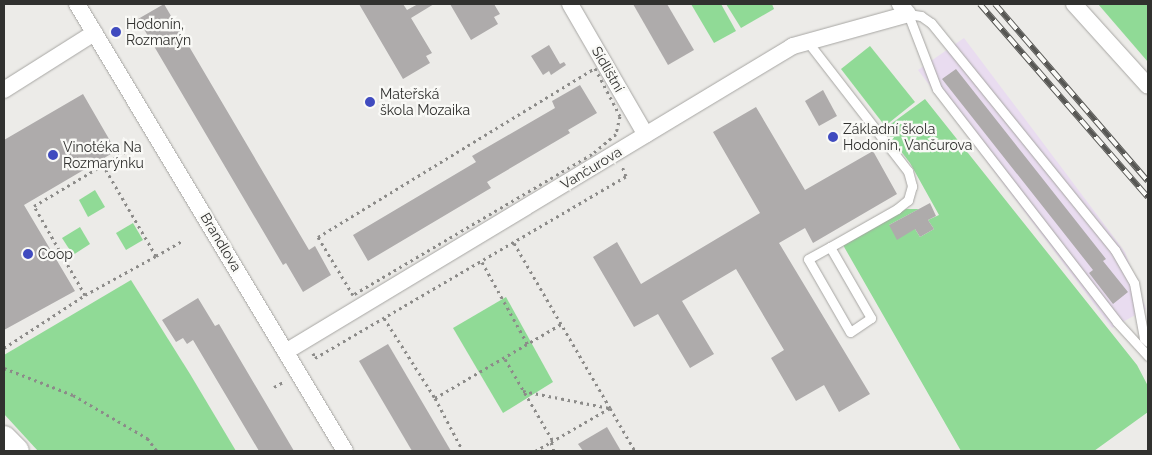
<!DOCTYPE html>
<meta charset="utf-8">
<style>
body{margin:0}
#map{position:relative;width:1152px;height:455px;overflow:hidden;background:#ecebe8;font-family:Raleway,sans-serif}
div>[style]{position:absolute}
[style*='--x']{left:calc(var(--x)*1px);top:calc(var(--y)*1px);width:calc(var(--w)*1px);rotate:calc(var(--a)*1deg)}
.industrial>*{inset:0;background:#e9dcf0}
.green>*{inset:0;background:#90da96}
.building>*{inset:0;background:#aeabab}
.path>*{height:3px;margin-top:-1.5px;transform-origin:0;background:repeating-linear-gradient(90deg,#8c8b89 0 2.5px,transparent 0 6.5px)}
.roads{filter:drop-shadow(0 0 1px #a7a6a3) drop-shadow(0 0 1px #a7a6a3)}
.lane>*{height:9px;margin:-4.5px;padding:0 4.5px;transform-origin:4.5px;border-radius:4.5px;background:#fff}
.street>*{height:16px;margin:-8px;padding:0 8px;transform-origin:8px;border-radius:8px;background:#fff}
.secondary>*{height:24px;margin:-12px;padding:0 12px;transform-origin:12px;border-radius:12px;background:#fff}
.rail>*{height:5.5px;margin-top:-2.75px;transform-origin:0;background:repeating-linear-gradient(90deg,#f9f9f6 0 11px,#575754 0 22px);box-sizing:border-box;border-block:1px solid #575754}
.dots>*{width:14px;height:14px;translate:-50% -50%;box-sizing:border-box;border:2px solid #f9f9f6;border-radius:50%}
span{translate:-50% -50%;white-space:nowrap;text-align:center;line-height:1.15;-webkit-text-stroke:4.5px #f9f9f6;paint-order:stroke}
.poi-label{font-size:14px;color:#31312f}
.left{translate:0 -50%;text-align:left}
.street-label{font-size:14px;color:#31312f}
.frame{position:absolute;inset:0;border:5px solid #31312f;pointer-events:none}
</style>
<div id="map">
<div class="industrial">
<div style="clip-path:polygon(964px 38px,1125px 252px,1146px 309px,1112px 328px,918px 70px)"></div>
</div>
<div class="green">
<div style="clip-path:polygon(691px 4px,721px 4px,736px 31px,714px 43px)"></div>
<div style="clip-path:polygon(726px 4px,772px 4px,774px 9px,741px 28px)"></div>
<div style="clip-path:polygon(1098px 4px,1148px 4px,1148px 62px)"></div>
<div style="clip-path:polygon(870px 46px,915px 102px,885px 126px,841px 69px)"></div>
<div style="clip-path:polygon(925px 99px,1137px 365px,1148px 386px,1148px 412px,1094px 451px,961px 451px,843px 245px,906px 209px,919px 209px,889px 225px,915px 229px,920px 237px,934px 229px,928px 220px,939px 215px,910px 163px,884px 129px)"></div>
<div style="clip-path:polygon(95px 190px,105px 207px,88px 217px,79px 200px)"></div>
<div style="clip-path:polygon(133px 223px,143px 240px,126px 250px,116px 233px)"></div>
<div style="clip-path:polygon(80px 227px,90px 244px,73px 255px,62px 238px)"></div>
<div style="clip-path:polygon(131px 280px,190px 374px,236px 451px,38px 451px,4px 414px,4px 355px)"></div>
<div style="clip-path:polygon(506px 297px,553px 382px,503px 413px,453px 328px)"></div>
</div>
<div class="building">
<div style="clip-path:polygon(164px 4px,309px 250px,315px 246px,331px 275px,303px 292px,286px 263px,283px 265px,138px 19px)"></div>
<div style="clip-path:polygon(359px 4px,403px 4px,407px 10px,418px 4px,434px 4px,411px 18px,432px 53px,426px 56px,430px 63px,403px 79px)"></div>
<div style="clip-path:polygon(450px 4px,494px 4px,500px 14px,494px 17px,498px 24px,471px 40px)"></div>
<div style="clip-path:polygon(633px 4px,667px 4px,694px 50px,668px 65px)"></div>
<div style="clip-path:polygon(549px 45px,560px 64px,564px 62px,566px 65px,551px 75px,549px 71px,543px 75px,531px 56px)"></div>
<div style="clip-path:polygon(956px 69px,1106px 259px,1103px 261px,1128px 292px,1113px 304px,1089px 273px,1093px 270px,942px 79px)"></div>
<div style="clip-path:polygon(580px 85px,597px 113px,568px 130px,570px 133px,487px 182px,491px 188px,368px 261px,353px 235px,476px 162px,472px 156px,555px 108px,552px 101px)"></div>
<div style="clip-path:polygon(823px 90px,837px 116px,819px 126px,805px 101px)"></div>
<div style="clip-path:polygon(83px 94px,116px 151px,24px 205px,75px 291px,4px 330px,4px 140px)"></div>
<div style="clip-path:polygon(756px 107px,805px 190px,873px 151px,897px 194px,813px 243px,805px 228px,779px 243px,870px 394px,839px 412px,824px 385px,796px 401px,771px 358px,784px 350px,736px 269px,682px 301px,714px 354px,690px 368px,658px 314px,634px 327px,593px 257px,617px 242px,641px 284px,760px 213px,713px 132px)"></div>
<div style="clip-path:polygon(930px 203px,936px 216px,928px 220px,934px 229px,920px 237px,915px 229px,897px 240px,889px 225px)"></div>
<div style="clip-path:polygon(198px 298px,215px 326px,219px 324px,294px 451px,259px 451px,193px 340px,187px 344px,183px 338px,176px 342px,162px 320px)"></div>
<div style="clip-path:polygon(388px 344px,451px 451px,412px 451px,359px 361px)"></div>
<div style="clip-path:polygon(607px 427px,621px 451px,583px 451px,578px 444px)"></div>
</div>
<div class="path">
<div style="--x:595;--y:68;--w:54;--a:62.5"></div>
<div style="--x:620;--y:116;--w:18;--a:103"></div>
<div style="--x:616;--y:134;--w:31;--a:140"></div>
<div style="--x:592;--y:154;--w:277;--a:149.5"></div>
<div style="--x:353;--y:295;--w:68;--a:-121.1"></div>
<div style="--x:318;--y:237;--w:324;--a:-31.4"></div>
<div style="--x:514;--y:243;--w:191;--a:59.8"></div>
<div style="--x:156;--y:256;--w:32;--a:-30"></div>
<div style="--x:482;--y:262;--w:95;--a:61"></div>
<div style="--x:85;--y:295;--w:81;--a:-28.8"></div>
<div style="--x:156;--y:256;--w:105;--a:-120.2"></div>
<div style="--x:384;--y:318;--w:95;--a:57.5"></div>
<div style="--x:435;--y:398;--w:146;--a:-30.4"></div>
<div style="--x:4;--y:348;--w:97;--a:-33.2"></div>
<div style="--x:85;--y:295;--w:103;--a:-119.8"></div>
<div style="--x:34;--y:206;--w:112;--a:-30.7"></div>
<div style="--x:313;--y:353;--w:5;--a:68"></div>
<div style="--x:315;--y:358;--w:360;--a:-30.3"></div>
<div style="--x:626;--y:176;--w:11;--a:-112"></div>
<div style="--x:505;--y:359;--w:95;--a:59.7"></div>
<div style="--x:4;--y:368;--w:74;--a:21.4"></div>
<div style="--x:73;--y:395;--w:86;--a:30.2"></div>
<div style="--x:147;--y:438;--w:16;--a:52"></div>
<div style="--x:274;--y:387;--w:13;--a:-29"></div>
<div style="--x:523;--y:391;--w:88;--a:11.2"></div>
<div style="--x:435;--y:398;--w:60;--a:62.2"></div>
<div style="--x:535;--y:451;--w:18;--a:-29"></div>
<div style="--x:554;--y:451;--w:9;--a:-108"></div>
<div style="--x:551;--y:442;--w:68;--a:-30"></div>
<div style="--x:610;--y:408;--w:50;--a:59.8"></div>
</div>
<div class="roads">
<div class="lane">
<div style="--x:807;--y:41;--w:165;--a:52.2"></div>
<div style="--x:908;--y:171;--w:16;--a:75"></div>
<div style="--x:912;--y:186;--w:15;--a:106"></div>
<div style="--x:908;--y:200;--w:14;--a:141"></div>
<div style="--x:897;--y:209;--w:77;--a:150.4"></div>
<div style="--x:830;--y:247;--w:82;--a:60"></div>
<div style="--x:871;--y:318;--w:25;--a:146"></div>
<div style="--x:850;--y:332;--w:84;--a:-119.9"></div>
<div style="--x:808;--y:259;--w:25;--a:-29"></div>
<div style="--x:1148;--y:342;--w:6;--a:-135"></div>
<div style="--x:1144;--y:338;--w:56;--a:-100.3"></div>
<div style="--x:1134;--y:283;--w:38;--a:-120"></div>
<div style="--x:1115;--y:250;--w:292;--a:-129"></div>
<div style="--x:931;--y:23;--w:12;--a:-145"></div>
<div style="--x:921;--y:16;--w:13;--a:-171"></div>
<div style="--x:908;--y:14;--w:80;--a:68.9"></div>
<div style="--x:937;--y:89;--w:294;--a:52.3"></div>
<div style="--x:1117;--y:322;--w:46;--a:47.6"></div>
</div>
<div class="street">
<div style="--x:77;--y:4;--w:521;--a:59.06"></div>
<div style="--x:570;--y:4;--w:151;--a:59.9"></div>
<div style="--x:1074;--y:4;--w:110;--a:47.9"></div>
<div style="--x:4;--y:90;--w:107;--a:-32.3"></div>
<div style="--x:287;--y:351;--w:591;--a:-31.08"></div>
<div style="--x:793;--y:46;--w:119;--a:-15.5"></div>
<div style="--x:908;--y:14;--w:13;--a:-129"></div>
</div>
<div class="secondary">
<div style="--x:4;--y:438;--w:18;--a:45"></div>
</div>
</div>
<div class="rail">
<div style="--x:980;--y:4;--w:256;--a:49"></div>
<div style="--x:995;--y:4;--w:234;--a:49.2"></div>
</div>
<div class="dots">
<div style="left:116px;top:32px;background:#404bbf"></div>
<div style="left:370px;top:102px;background:#404bbf"></div>
<div style="left:833px;top:137px;background:#404bbf"></div>
<div style="left:53px;top:155px;background:#404bbf"></div>
<div style="left:28px;top:254px;background:#404bbf"></div>
</div>
<div class="poi-label">
<span class="left" style="left:126px;top:32px">Hodonín,<br>Rozmarýn</span>
<span class="left" style="left:380px;top:102px">Mateřská<br>škola Mozaika</span>
<span class="left" style="left:843px;top:137px">Základní škola<br>Hodonín, Vančurova</span>
<span class="left" style="left:63px;top:155px">Vinotéka Na<br>Rozmarýnku</span>
<span class="left" style="left:38px;top:254px">Coop</span>
</div>
<div class="street-label">
<span style="left:608px;top:69px;rotate:60deg">Sídlištní</span>
<span style="left:591px;top:168px;rotate:-31deg">Vančurova</span>
<span style="left:221px;top:242px;rotate:59deg">Brandlova</span>
</div>
<div class="frame"></div>
</div>
